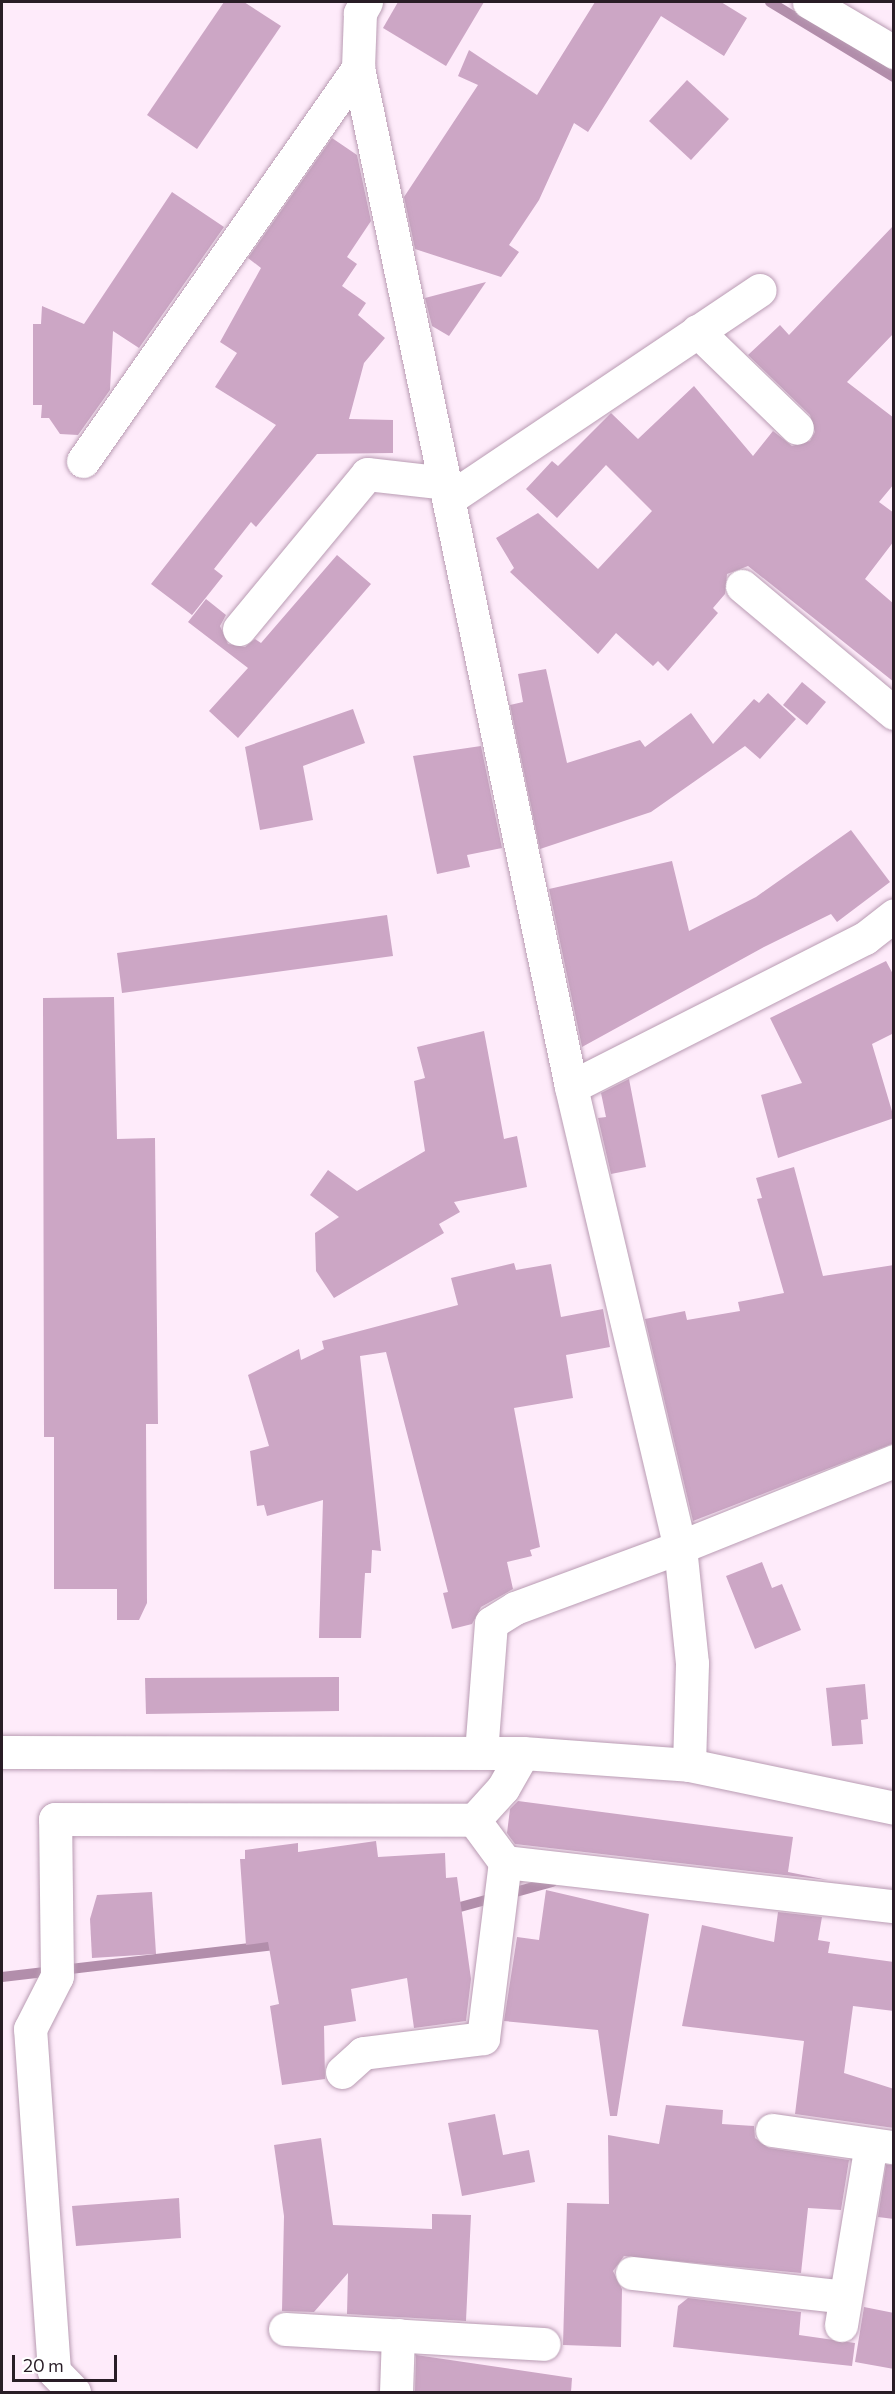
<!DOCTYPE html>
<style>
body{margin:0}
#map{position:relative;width:895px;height:2394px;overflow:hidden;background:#feebfa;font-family:Commissioner,sans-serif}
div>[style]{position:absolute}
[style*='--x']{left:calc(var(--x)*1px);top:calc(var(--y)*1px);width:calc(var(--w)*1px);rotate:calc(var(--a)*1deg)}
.stream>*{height:10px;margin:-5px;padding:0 5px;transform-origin:5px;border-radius:5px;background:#b28eab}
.building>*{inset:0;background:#cca6c5}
.roads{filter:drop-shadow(0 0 2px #b99cb3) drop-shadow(0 0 2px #b99cb3)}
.minor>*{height:33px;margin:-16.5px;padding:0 16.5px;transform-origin:16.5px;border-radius:16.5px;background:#fff}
span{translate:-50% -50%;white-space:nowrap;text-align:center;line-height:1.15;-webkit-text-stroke:4.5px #fff;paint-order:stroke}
.frame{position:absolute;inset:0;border:3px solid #291d26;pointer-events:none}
.scale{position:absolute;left:12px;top:2355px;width:105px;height:27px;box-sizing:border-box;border:3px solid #291d26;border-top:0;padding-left:8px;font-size:18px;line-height:21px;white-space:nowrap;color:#291d26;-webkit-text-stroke:4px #fff;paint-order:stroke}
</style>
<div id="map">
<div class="stream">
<div style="--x:770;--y:2;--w:145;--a:31.2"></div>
<div style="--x:449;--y:1910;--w:107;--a:-15.2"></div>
<div style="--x:2;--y:1977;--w:281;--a:-6.7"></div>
</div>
<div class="building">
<div style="clip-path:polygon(224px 2px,244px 2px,281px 26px,197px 149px,147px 115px)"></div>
<div style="clip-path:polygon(398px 2px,484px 2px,446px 66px,383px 28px)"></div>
<div style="clip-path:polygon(595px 2px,721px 2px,747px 18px,724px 56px,661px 16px,588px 132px,574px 123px,539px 200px,509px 245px,519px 252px,501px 277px,415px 249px,404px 197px,478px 85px,458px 76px,469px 50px,537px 95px)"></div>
<div style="clip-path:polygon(687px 80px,729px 119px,691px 160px,649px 121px)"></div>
<div style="clip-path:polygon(332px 138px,357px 155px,371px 221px,347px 257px,357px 264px,342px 286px,366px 303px,358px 315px,385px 338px,364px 363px,349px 419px,393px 420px,393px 453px,317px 454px,256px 527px,251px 522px,214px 569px,223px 576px,192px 615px,151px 584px,276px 425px,215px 387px,237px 353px,220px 342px,261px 268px,248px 258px)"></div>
<div style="clip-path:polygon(172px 192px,224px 227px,139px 348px,113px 331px,110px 390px,78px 435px,60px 434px,49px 418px,41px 418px,42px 405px,33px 405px,33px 324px,41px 324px,42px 306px,84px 324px)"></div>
<div style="clip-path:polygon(894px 225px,894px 333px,847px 382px,894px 418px,894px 484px,879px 502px,894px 513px,894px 541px,865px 579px,894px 604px,894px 682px,748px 566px,727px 574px,725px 594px,713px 608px,718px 613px,668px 671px,658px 661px,653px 666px,616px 633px,598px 654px,510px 572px,514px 568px,496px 538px,538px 513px,598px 569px,652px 511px,606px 465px,557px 518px,526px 489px,552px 461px,558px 466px,611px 413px,638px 439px,694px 386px,753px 456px,773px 431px,792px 446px,810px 441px,815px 432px,810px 415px,748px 355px,780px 325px,789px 335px)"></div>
<div style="clip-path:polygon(486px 282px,449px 336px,432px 326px,425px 298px)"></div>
<div style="clip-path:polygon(337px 555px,371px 584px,238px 738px,209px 711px,248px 668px,188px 622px,206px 599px,226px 615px,220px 626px,228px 644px,245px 647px,255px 639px,261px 643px)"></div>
<div style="clip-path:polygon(546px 669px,567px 763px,640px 740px,645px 747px,691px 713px,713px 744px,754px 699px,759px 703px,768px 693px,796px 719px,760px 759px,745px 746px,651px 812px,540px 849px,510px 705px,523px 702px,518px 674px)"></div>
<div style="clip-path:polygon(802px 682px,826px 702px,807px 725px,783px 705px)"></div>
<div style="clip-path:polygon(353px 709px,365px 743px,303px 766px,313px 820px,260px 830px,245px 747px)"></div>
<div style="clip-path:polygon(481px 746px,502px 848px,467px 855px,470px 867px,437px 874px,413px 756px)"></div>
<div style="clip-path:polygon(851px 830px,890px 882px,837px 922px,831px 914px,764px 947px,582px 1047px,549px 889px,672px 861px,689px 931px,756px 897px)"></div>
<div style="clip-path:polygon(387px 915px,393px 956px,122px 993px,117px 953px)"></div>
<div style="clip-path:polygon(886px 961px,894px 976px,894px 1033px,872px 1044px,894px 1118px,778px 1158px,761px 1095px,802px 1083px,770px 1018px)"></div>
<div style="clip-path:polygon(114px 997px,117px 1139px,155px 1138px,158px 1424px,146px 1424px,147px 1603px,139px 1620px,117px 1620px,117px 1589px,54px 1589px,54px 1437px,44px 1437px,43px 998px)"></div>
<div style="clip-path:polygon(484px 1031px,504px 1139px,517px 1136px,527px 1187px,454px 1202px,460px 1212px,439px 1224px,444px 1233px,334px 1298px,316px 1271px,315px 1233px,339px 1217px,310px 1195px,328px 1170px,357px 1191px,425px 1151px,414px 1081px,425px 1078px,417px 1047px)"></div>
<div style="clip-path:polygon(629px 1079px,646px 1167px,611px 1174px,598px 1118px,606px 1117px,601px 1093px)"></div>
<div style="clip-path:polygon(794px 1167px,823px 1276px,894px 1265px,894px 1443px,693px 1521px,645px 1319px,685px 1311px,687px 1320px,740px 1311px,738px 1302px,784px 1293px,757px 1199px,762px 1198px,756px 1178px)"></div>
<div style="clip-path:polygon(514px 1263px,516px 1270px,551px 1264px,561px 1317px,603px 1309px,610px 1347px,566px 1355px,573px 1398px,514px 1408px,540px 1547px,530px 1550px,532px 1556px,507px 1562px,513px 1589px,481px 1607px,472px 1624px,452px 1629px,443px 1593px,448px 1592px,386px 1352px,360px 1356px,381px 1551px,372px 1550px,371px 1573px,365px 1573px,361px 1638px,319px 1638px,323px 1500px,267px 1516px,264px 1505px,257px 1506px,250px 1451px,269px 1446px,248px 1375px,299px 1349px,301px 1360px,324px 1349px,322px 1341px,458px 1305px,451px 1278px)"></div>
<div style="clip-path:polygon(762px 1562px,772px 1588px,782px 1584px,801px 1630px,755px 1649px,726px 1576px)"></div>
<div style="clip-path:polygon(339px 1677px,339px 1711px,146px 1714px,145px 1678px)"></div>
<div style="clip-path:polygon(865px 1684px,868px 1719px,861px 1720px,863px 1744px,832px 1746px,826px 1688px)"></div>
<div style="clip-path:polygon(518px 1801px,793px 1837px,788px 1872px,828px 1880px,515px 1844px,507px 1833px,510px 1809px)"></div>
<div style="clip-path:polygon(376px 1841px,378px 1857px,445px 1853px,446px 1878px,457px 1877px,471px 1979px,466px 2021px,414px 2028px,407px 1978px,351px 1989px,356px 2021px,324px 2026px,325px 2079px,282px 2085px,270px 2006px,279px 2004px,268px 1942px,246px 1945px,240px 1859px,245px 1859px,245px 1850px,298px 1843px,298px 1852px)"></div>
<div style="clip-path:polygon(546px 1890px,649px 1914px,617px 2116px,610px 2116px,598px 2030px,504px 2021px,517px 1937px,539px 1940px)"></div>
<div style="clip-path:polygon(152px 1892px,156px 1954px,92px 1958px,90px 1919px,97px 1895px)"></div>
<div style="clip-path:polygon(778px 1912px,822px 1917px,818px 1940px,830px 1942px,828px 1953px,894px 1962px,894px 2011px,853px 2006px,844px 2073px,894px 2089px,894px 2128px,795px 2114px,804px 2041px,682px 2026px,702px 1925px,774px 1942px)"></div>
<div style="clip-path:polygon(666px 2105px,723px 2110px,722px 2124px,754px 2126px,755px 2138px,769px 2148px,849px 2160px,841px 2210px,808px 2208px,801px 2273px,624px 2256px,613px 2271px,622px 2289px,621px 2347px,563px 2345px,567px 2203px,609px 2204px,608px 2135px,659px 2144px)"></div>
<div style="clip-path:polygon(495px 2114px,503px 2155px,529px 2150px,535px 2182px,462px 2196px,448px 2123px)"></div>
<div style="clip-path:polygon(321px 2138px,333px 2225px,432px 2229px,432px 2214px,471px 2215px,466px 2321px,347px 2314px,348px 2273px,314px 2312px,282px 2311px,284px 2216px,274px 2145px)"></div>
<div style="clip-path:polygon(886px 2165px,894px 2165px,894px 2219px,878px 2217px)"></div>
<div style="clip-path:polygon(179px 2198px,181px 2238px,76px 2246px,72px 2206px)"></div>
<div style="clip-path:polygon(688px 2298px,801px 2312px,799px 2335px,855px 2343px,852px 2366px,673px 2347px,678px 2306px)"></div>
<div style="clip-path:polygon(864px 2307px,894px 2313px,894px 2369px,855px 2362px)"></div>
<div style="clip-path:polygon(416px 2355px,572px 2378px,571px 2392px,415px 2392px)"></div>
</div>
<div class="roads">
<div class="minor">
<div style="--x:366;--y:2;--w:13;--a:119"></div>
<div style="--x:360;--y:13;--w:55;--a:92.1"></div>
<div style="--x:358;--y:68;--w:1041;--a:78.19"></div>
<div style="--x:571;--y:1087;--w:473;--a:76.7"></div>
<div style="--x:680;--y:1547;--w:176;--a:159.7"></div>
<div style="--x:515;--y:1608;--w:28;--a:148"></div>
<div style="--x:491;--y:1623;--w:130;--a:94.4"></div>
<div style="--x:809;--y:2;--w:99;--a:30.5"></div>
<div style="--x:697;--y:331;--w:139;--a:44.1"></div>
<div style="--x:83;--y:461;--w:480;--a:-55"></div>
<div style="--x:450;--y:498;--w:373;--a:-33.9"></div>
<div style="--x:742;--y:586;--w:198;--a:39.9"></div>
<div style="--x:239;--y:629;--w:201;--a:-50.4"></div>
<div style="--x:367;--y:474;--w:81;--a:6.4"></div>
<div style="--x:571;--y:1087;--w:330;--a:-26.9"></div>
<div style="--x:865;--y:938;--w:37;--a:-38"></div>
<div style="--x:2;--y:1752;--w:521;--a:0.11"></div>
<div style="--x:523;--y:1753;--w:166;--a:4.1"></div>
<div style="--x:689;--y:1765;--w:209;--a:11.8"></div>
<div style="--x:689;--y:1765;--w:102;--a:-88.3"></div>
<div style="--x:692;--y:1663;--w:117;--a:-95.9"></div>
<div style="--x:680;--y:1547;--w:231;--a:-21.9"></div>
<div style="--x:474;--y:1820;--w:52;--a:53.6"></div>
<div style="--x:505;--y:1862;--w:391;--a:6.5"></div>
<div style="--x:342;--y:2072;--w:28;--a:-42"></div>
<div style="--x:363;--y:2053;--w:121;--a:-7.1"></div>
<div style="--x:483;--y:2038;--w:177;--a:-82.9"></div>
<div style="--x:772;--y:2130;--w:121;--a:8.1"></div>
<div style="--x:632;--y:2273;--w:214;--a:6.4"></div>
<div style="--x:841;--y:2325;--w:183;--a:-80.6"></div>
<div style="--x:285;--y:2329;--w:259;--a:3.3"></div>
<div style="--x:74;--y:2392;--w:29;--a:-134"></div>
<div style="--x:54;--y:2371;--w:343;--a:-94"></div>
<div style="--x:30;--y:2029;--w:59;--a:-63"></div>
<div style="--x:57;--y:1976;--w:157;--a:-90.7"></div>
<div style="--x:55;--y:1819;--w:419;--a:0.1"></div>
<div style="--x:474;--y:1820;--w:43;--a:-47.8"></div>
<div style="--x:503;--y:1788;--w:40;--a:-60.3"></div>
<div style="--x:396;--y:2392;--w:57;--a:-88"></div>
</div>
</div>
<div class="frame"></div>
<div class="scale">20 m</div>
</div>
